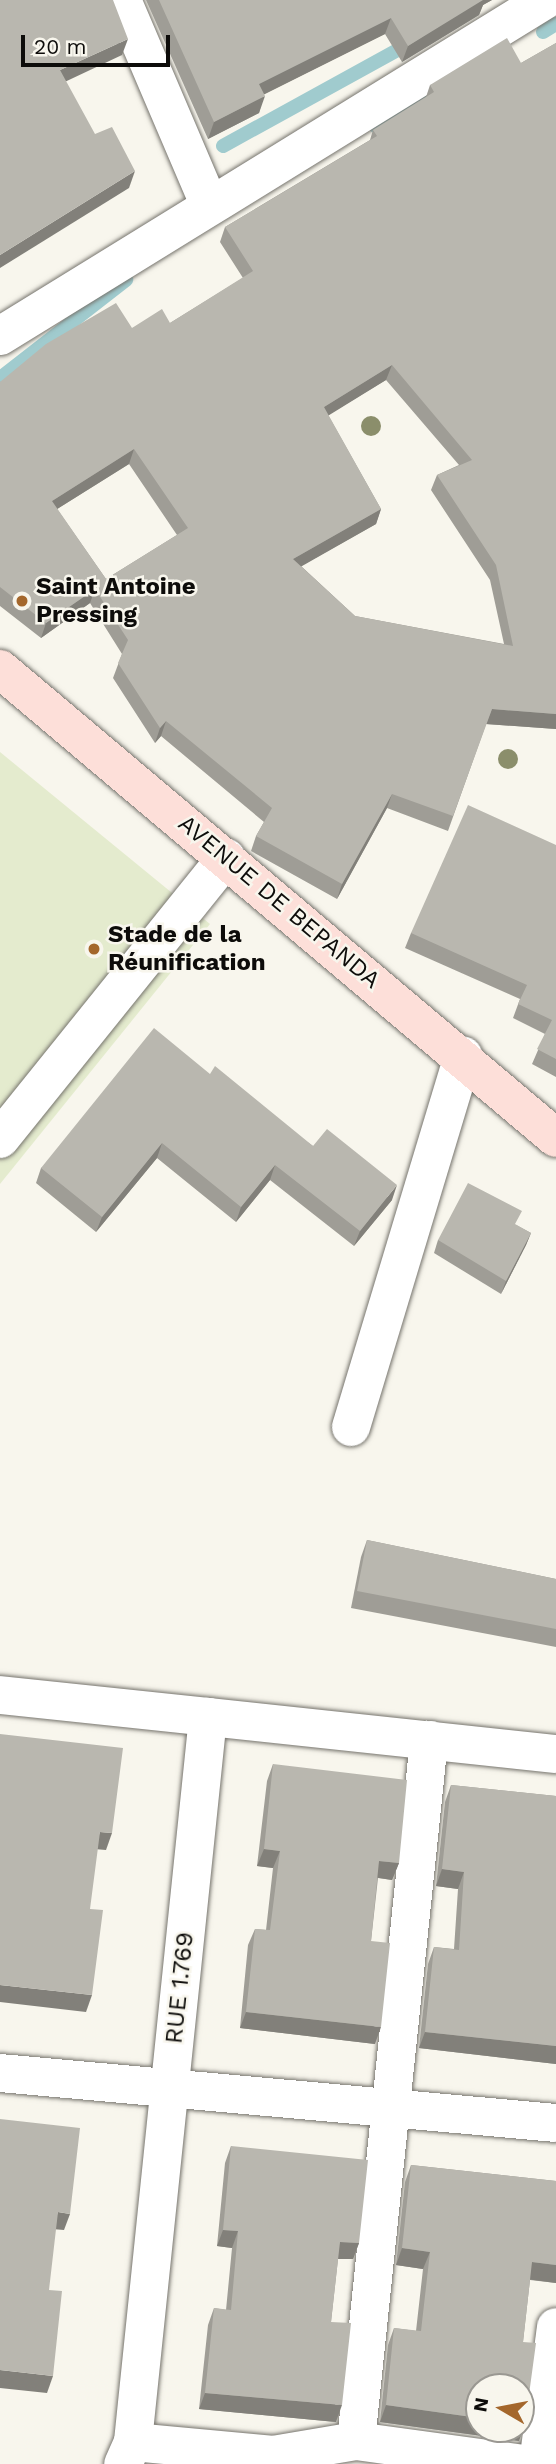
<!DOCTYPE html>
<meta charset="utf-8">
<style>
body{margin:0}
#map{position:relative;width:556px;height:2464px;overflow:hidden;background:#f8f6ed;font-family:"Work Sans",sans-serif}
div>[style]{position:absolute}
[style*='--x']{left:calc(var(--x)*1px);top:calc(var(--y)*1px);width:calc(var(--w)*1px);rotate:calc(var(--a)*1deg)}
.green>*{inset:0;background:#e4ebce}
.stream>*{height:14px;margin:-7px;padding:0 7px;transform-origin:7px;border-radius:7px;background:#a0cbce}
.roads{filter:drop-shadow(0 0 2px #76746d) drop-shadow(0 0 2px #76746d)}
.minor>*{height:38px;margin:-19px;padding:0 19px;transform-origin:19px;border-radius:19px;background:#fff}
.major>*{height:38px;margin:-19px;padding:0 19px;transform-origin:19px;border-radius:19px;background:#fddfd9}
.trees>*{width:20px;height:20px;margin:-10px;border-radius:50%;background:#8b8e6b}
.wall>*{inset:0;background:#9f9d96}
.shaded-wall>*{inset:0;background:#82807a}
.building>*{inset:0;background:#b9b7af}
.dots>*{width:19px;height:19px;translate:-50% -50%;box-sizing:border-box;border:4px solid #f8f6ed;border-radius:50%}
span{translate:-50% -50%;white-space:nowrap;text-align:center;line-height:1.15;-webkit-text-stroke:5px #f8f6ed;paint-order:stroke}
.poi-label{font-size:24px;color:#0d0c0a;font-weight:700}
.left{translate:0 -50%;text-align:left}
.street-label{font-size:24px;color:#0d0c0a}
.north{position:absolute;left:465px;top:2373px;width:70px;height:70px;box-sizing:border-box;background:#f8f6ed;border:2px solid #9a9892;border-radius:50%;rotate:280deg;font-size:19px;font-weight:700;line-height:28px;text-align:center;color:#0d0c0a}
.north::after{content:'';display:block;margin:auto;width:24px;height:32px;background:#a4672c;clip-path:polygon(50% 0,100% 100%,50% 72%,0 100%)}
.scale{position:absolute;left:21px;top:35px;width:149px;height:32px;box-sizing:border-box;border:4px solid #0d0c0a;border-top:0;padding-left:9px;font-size:21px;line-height:24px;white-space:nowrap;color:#0d0c0a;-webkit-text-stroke:5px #f8f6ed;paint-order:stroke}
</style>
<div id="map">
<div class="green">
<div style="clip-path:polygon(0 752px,210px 924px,0 1184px)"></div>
</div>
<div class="stream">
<div style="--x:543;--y:32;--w:15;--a:-32"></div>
<div style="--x:375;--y:126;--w:60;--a:-28.7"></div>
<div style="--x:223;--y:146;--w:216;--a:-28.8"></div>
<div style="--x:0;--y:378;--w:160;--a:-37.9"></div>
</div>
<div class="roads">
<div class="minor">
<div style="--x:122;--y:0;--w:220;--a:66.9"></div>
<div style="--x:0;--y:336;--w:640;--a:-31.65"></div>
<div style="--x:0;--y:1139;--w:361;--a:-51.2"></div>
<div style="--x:351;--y:1427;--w:388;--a:-73.2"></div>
<div style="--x:0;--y:1695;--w:209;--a:6"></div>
<div style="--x:208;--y:1717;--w:729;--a:95.91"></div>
<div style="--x:133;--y:2442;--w:24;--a:114"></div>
<div style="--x:208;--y:1717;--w:350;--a:6.1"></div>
<div style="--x:0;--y:2073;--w:558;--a:5.14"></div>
<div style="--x:356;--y:2441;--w:705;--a:-84.05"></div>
<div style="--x:133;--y:2442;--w:141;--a:5.3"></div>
<div style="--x:273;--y:2455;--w:84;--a:-9.6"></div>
<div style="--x:356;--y:2441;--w:170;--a:7.8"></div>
<div style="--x:538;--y:2464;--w:138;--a:-82.5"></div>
</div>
<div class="major">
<div style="--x:0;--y:669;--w:727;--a:40.15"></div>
</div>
</div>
<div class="trees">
<div style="left:371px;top:426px"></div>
<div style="left:508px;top:759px"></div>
</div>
<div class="wall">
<div style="clip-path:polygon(146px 0,492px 0,483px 5px,479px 15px,402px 62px,385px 34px,264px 94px,259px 113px,208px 139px)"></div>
<div style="clip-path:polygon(evenodd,556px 43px,556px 729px,486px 724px,448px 831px,387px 808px,337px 899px,251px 851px,256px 836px,264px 822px,161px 736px,155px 743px,113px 678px,122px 654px,90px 603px,41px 638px,0 606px,0 382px,132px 328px,170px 323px,243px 278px,220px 242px,225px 227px,370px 140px,373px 130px,426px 97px,430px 85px,521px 63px,556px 43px,386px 380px,459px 465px,437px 475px,431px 490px,490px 580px,504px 644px,355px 616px,301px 566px,376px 524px,381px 509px,328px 415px,386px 380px,556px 43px,129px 464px,177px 535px,106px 579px,57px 509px,129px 464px)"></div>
<div style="clip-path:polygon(556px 845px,556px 1077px,532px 1064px,545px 1034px,513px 1018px,520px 999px,405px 948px,411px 933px)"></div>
<div style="clip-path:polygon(210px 1074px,313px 1146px,392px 1200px,354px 1246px,270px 1180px,236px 1222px,157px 1158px,96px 1232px,36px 1183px,41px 1168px)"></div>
<div style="clip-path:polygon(516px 1225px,531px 1233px,526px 1245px,501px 1294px,434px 1253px,438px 1240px)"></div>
<div style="clip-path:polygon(367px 1540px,556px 1579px,556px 1647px,351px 1608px,361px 1557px)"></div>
<div style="clip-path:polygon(273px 1764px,399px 1863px,392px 1880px,378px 1878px,371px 1941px,375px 2044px,240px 2028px,248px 1945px,255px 1929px,266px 1930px,273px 1868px,257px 1866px,267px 1781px)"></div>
<div style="clip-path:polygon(451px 1785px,556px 1796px,556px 2064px,419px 2048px,428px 1964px,434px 1947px,454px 1949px,458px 1889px,436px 1886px,445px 1802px)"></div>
<div style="clip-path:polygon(231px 2146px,359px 2243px,353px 2259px,338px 2259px,331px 2322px,336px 2422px,199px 2409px,208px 2325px,214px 2308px,226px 2310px,232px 2248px,217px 2246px,225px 2163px)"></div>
<div style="clip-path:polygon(411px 2165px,556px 2181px,556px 2283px,530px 2280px,523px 2342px,519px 2441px,380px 2422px,388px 2345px,394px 2328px,416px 2331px,423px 2269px,396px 2265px,405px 2182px)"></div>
</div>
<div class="shaded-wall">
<div style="clip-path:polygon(478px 0,492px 0,483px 5px,479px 15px,402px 62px,408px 46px)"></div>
<div style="clip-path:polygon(391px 18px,385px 34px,253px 100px,259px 84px)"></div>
<div style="clip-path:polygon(128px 39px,122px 55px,54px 87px,60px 70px)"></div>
<div style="clip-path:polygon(265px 96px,259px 113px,208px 139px,214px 122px)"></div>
<div style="clip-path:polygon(135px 171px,129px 188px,0 268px,0 255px)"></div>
<div style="clip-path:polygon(392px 365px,386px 380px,318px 422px,324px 407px)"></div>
<div style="clip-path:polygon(134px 449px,129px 464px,46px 516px,52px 501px)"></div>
<div style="clip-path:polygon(381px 509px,376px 524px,288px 574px,293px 559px)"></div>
<div style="clip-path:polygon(95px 589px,90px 603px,41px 638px,46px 623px)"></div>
<div style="clip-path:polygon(492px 709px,556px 714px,556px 729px,486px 724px)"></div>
<div style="clip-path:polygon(166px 721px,161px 736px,155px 743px,160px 728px)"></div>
<div style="clip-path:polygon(392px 794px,387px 808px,337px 899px,342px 884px)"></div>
<div style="clip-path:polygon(162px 1143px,157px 1158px,96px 1232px,102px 1217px)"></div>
<div style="clip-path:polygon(275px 1165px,270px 1180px,236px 1222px,241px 1207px)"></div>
<div style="clip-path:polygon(397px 1185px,392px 1200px,354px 1246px,360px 1231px)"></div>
<div style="clip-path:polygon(531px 1233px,526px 1245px,501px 1294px,506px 1281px)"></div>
<div style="clip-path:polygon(100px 1832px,112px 1833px,106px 1850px,94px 1849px)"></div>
<div style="clip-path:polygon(264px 1849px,280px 1851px,273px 1868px,257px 1866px)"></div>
<div style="clip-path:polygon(379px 1861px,399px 1863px,392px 1880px,373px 1877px)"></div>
<div style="clip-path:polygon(442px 1869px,464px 1872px,458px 1889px,436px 1886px)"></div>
<div style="clip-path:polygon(0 1985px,92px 1995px,86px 2012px,0 2002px)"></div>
<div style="clip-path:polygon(246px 2012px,381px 2027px,375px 2044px,240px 2028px)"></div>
<div style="clip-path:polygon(425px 2032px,556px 2046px,556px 2064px,419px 2048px)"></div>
<div style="clip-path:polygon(58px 2212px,70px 2214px,64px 2230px,52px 2229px)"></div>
<div style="clip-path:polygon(223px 2230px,238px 2231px,232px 2248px,217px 2246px)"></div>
<div style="clip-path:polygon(340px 2242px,359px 2243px,353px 2259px,334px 2259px)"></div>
<div style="clip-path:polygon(402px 2248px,430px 2252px,423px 2269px,396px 2265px)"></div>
<div style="clip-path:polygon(532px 2262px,556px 2265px,556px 2283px,526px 2279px)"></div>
<div style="clip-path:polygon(0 2370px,53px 2376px,47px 2393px,0 2388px)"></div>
<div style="clip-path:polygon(205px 2393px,342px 2405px,336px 2422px,199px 2409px)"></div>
<div style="clip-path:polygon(386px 2405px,479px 2418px,479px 2429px,521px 2429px,521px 2424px,525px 2424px,519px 2441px,380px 2422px)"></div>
</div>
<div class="building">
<div style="clip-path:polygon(0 0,113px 0,128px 39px,60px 70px,95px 134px,112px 127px,135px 171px,0 255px)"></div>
<div style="clip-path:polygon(159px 0,483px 0,408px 46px,391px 18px,259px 84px,265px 96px,214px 122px)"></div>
<div style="clip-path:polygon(evenodd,507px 38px,521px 63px,556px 43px,556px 714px,492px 709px,453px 816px,392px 794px,342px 884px,256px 836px,272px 808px,166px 721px,160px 728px,118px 663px,128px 640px,95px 589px,46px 623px,0 587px,0 382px,46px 344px,116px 303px,132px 328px,162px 309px,170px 323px,253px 271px,225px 227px,377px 136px,373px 130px,434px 92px,430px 85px,507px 38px,392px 365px,472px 460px,437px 475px,496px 565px,513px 646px,355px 616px,293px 559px,381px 509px,324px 407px,392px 365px,507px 38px,134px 449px,188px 528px,106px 579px,52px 501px,134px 449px)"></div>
<div style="clip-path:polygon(468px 805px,556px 845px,556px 1059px,537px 1049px,552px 1020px,518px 1004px,527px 985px,411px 933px)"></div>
<div style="clip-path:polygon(154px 1028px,210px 1074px,215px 1066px,313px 1146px,327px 1129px,397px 1185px,360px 1231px,275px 1165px,241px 1207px,162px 1143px,102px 1217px,41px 1168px)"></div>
<div style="clip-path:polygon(468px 1183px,522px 1211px,515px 1224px,531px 1233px,506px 1281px,438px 1240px)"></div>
<div style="clip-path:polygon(367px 1540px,556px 1579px,556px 1629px,357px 1591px)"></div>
<div style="clip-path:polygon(0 1734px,123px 1748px,112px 1833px,100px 1832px,90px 1909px,103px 1910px,92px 1995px,0 1985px)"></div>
<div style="clip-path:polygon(273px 1764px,407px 1780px,399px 1863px,379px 1861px,371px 1941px,390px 1943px,381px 2027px,246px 2012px,255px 1929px,270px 1930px,280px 1851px,264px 1849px)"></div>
<div style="clip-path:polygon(451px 1785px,556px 1796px,556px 2046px,425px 2032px,434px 1947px,459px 1950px,464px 1872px,442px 1869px)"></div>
<div style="clip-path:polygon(0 2119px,80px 2128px,70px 2214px,58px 2212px,49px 2290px,62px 2291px,53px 2376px,0 2370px)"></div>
<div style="clip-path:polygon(231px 2146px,368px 2160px,359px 2243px,340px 2242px,331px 2322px,351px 2323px,342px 2405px,205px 2393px,214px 2308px,231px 2310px,238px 2231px,223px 2230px)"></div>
<div style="clip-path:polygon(411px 2165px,556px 2181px,556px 2265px,532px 2262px,523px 2342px,536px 2343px,525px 2424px,521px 2424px,521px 2387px,479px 2387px,479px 2418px,386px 2405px,394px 2328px,421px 2331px,430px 2252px,402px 2248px)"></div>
</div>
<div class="dots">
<div style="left:22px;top:601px;background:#a4672c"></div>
<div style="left:94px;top:949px;background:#a4672c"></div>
</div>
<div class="poi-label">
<span class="left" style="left:36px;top:601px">Saint Antoine<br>Pressing</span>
<span class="left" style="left:108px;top:949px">Stade de la<br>Réunification</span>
</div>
<div class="street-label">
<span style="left:279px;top:902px;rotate:40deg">AVENUE DE BEPANDA</span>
<span style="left:180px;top:1988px;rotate:-84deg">RUE 1.769</span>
</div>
<div class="north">N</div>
<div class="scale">20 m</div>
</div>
